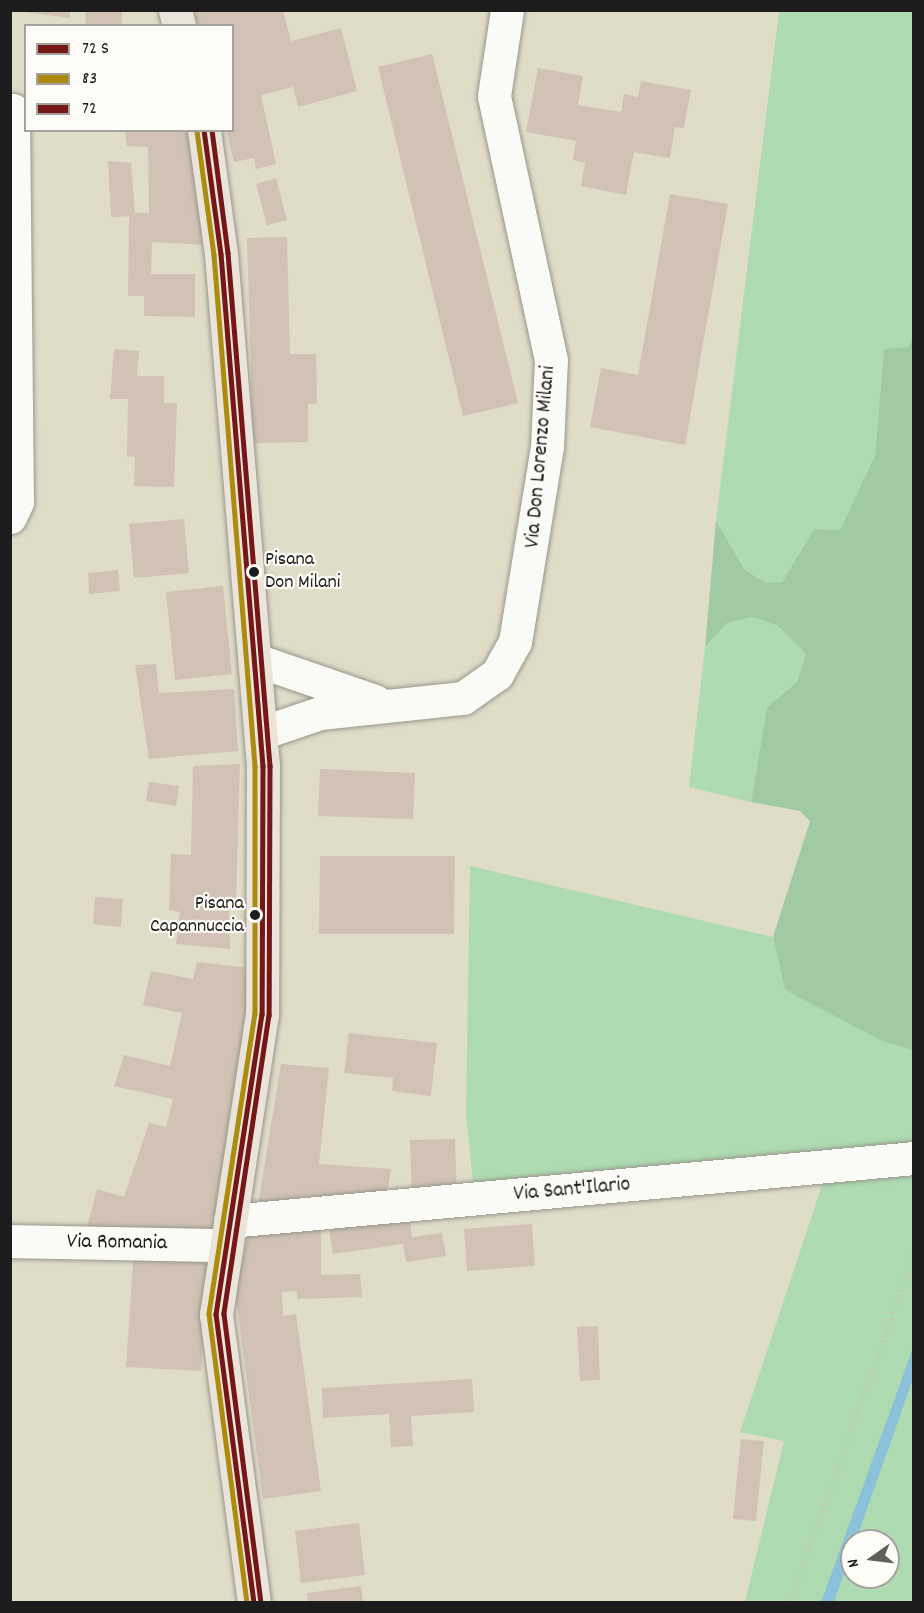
<!DOCTYPE html>
<style>
body{margin:0}
#map{position:relative;width:924px;height:1613px;overflow:hidden;background:#dfdcc8;font-family:Dekko,sans-serif}
div>[style]{position:absolute}
[style*='--x']{left:calc(var(--x)*1px);top:calc(var(--y)*1px);width:calc(var(--w)*1px);rotate:calc(var(--a)*1deg)}
.green>*{inset:0;background:#aedbb1}
.forest>*{inset:0;background:#a0caa3}
.water>*{inset:0;background:#8bc2da}
.building>*{inset:0;background:#d1c2b5}
.path>*{height:4px;margin-top:-2px;transform-origin:0;background:repeating-linear-gradient(90deg,#c4c3bf 0 1.5px,transparent 0 6px)}
.roads{filter:drop-shadow(0 0 2px #98978c) drop-shadow(0 0 2px #98978c)}
.minor>*{height:33px;margin:-16.5px;padding:0 16.5px;transform-origin:16.5px;border-radius:16.5px;background:#fafaf7}
.major>*{height:33px;margin:-16.5px;padding:0 16.5px;transform-origin:16.5px;border-radius:16.5px;background:#ebe4da}
.bus-1>*{height:4.5px;margin:-2.25px;padding:0 2.25px;transform-origin:2.25px;border-radius:2.25px;background:#751617}
.bus-2>*{height:4.5px;margin:-2.25px;padding:0 2.25px;transform-origin:2.25px;border-radius:2.25px;background:#ac8c0e}
.bus-3>*{height:4.5px;margin:-2.25px;padding:0 2.25px;transform-origin:2.25px;border-radius:2.25px;background:#751617}
.dots>*{width:16px;height:16px;translate:-50% -50%;box-sizing:border-box;border:3px solid #fdfcf7;border-radius:50%}
span{translate:-50% -50%;white-space:nowrap;text-align:center;line-height:1.15;-webkit-text-stroke:4.5px #fdfcf7;paint-order:stroke}
.bus-label{font-size:20px;color:#1c1c1c}
.left{translate:0 -50%;text-align:left}
.right{translate:-100% -50%;text-align:right}
.street-label{font-size:22px;color:#1c1c1c}
.frame{position:absolute;inset:0;border:12px solid #1c1c1c;pointer-events:none}
.legend{position:absolute;left:24px;top:24px;width:210px;height:108px;box-sizing:border-box;background:#fdfcf7;border:2px solid #a3a29f;margin:0;padding:8px 10px;list-style:none;font-size:18px;color:#1c1c1c}
.legend li{display:flex;align-items:center;gap:12px;height:30px}
.legend b{width:30px;border:2px solid #a3a29f}
.north{position:absolute;left:840px;top:1529px;width:60px;height:60px;box-sizing:border-box;background:#fdfcf7;border:2px solid #a3a29f;border-radius:50%;rotate:256deg;font-size:16px;font-weight:700;line-height:24px;text-align:center;color:#1c1c1c}
.north::after{content:'';display:block;margin:auto;width:21px;height:27px;background:#605f58;clip-path:polygon(50% 0,100% 100%,50% 72%,0 100%)}
</style>
<div id="map">
<div class="green">
<div style="clip-path:polygon(779px 11px,913px 11px,913px 336px,908px 347px,884px 350px,875px 456px,840px 531px,814px 529px,782px 582px,766px 583px,745px 570px,716px 521px)"></div>
<div style="clip-path:polygon(752px 617px,777px 625px,806px 654px,797px 682px,767px 707px,751px 802px,689px 787px,705px 647px,727px 623px)"></div>
<div style="clip-path:polygon(evenodd,470px 866px,773px 937px,785px 990px,882px 1041px,913px 1050px,913px 1602px,745px 1602px,784px 1441px,740px 1432px,828px 1167px,475px 1199px,466px 1115px,470px 866px,852px 1541px,888px 1541px,888px 1577px,852px 1577px,852px 1541px)"></div>
</div>
<div class="forest">
<div style="clip-path:polygon(913px 336px,913px 1050px,882px 1041px,785px 990px,773px 937px,810px 821px,800px 811px,751px 802px,767px 707px,797px 682px,806px 654px,777px 625px,752px 617px,727px 623px,705px 647px,716px 521px,745px 570px,766px 583px,782px 582px,814px 529px,840px 530px,875px 456px,884px 349px,908px 347px)"></div>
</div>
<div class="water">
<div style="clip-path:polygon(913px 1348px,913px 1379px,834px 1602px,821px 1602px)"></div>
</div>
<div class="building">
<div style="clip-path:polygon(10px 10px,70px 10px,70px 18px)"></div>
<div style="clip-path:polygon(85px 10px,122px 10px,122px 26px,86px 26px)"></div>
<div style="clip-path:polygon(194px 10px,283px 10px,291px 41px,341px 28px,357px 91px,298px 107px,293px 87px,261px 95px,276px 164px,256px 169px,254px 158px,234px 162px,226px 130px,232px 130px,232px 26px,198px 26px)"></div>
<div style="clip-path:polygon(432px 54px,518px 403px,463px 416px,378px 67px)"></div>
<div style="clip-path:polygon(538px 68px,583px 76px,578px 105px,621px 112px,624px 94px,638px 97px,641px 81px,691px 90px,684px 128px,675px 127px,670px 158px,634px 152px,626px 195px,581px 186px,585px 163px,573px 160px,576px 141px,526px 132px)"></div>
<div style="clip-path:polygon(125px 130px,196px 130px,207px 245px,152px 242px,151px 274px,195px 274px,195px 317px,144px 316px,144px 296px,128px 296px,129px 216px,111px 217px,108px 161px,131px 163px,135px 213px,149px 213px,148px 147px,127px 146px)"></div>
<div style="clip-path:polygon(276px 178px,287px 220px,267px 225px,256px 184px)"></div>
<div style="clip-path:polygon(670px 194px,728px 204px,685px 445px,590px 427px,601px 368px,638px 375px)"></div>
<div style="clip-path:polygon(287px 237px,290px 354px,316px 354px,317px 404px,308px 404px,308px 442px,253px 443px,247px 238px)"></div>
<div style="clip-path:polygon(114px 349px,139px 351px,137px 376px,164px 376px,164px 403px,177px 403px,174px 487px,134px 486px,135px 457px,127px 456px,128px 399px,110px 399px)"></div>
<div style="clip-path:polygon(184px 519px,189px 573px,134px 578px,129px 524px)"></div>
<div style="clip-path:polygon(118px 570px,120px 591px,89px 594px,88px 573px)"></div>
<div style="clip-path:polygon(223px 586px,232px 674px,175px 680px,166px 592px)"></div>
<div style="clip-path:polygon(156px 664px,159px 693px,234px 689px,238px 751px,149px 759px,135px 665px)"></div>
<div style="clip-path:polygon(240px 764px,236px 902px,204px 902px,204px 911px,229px 911px,230px 949px,176px 944px,180px 912px,169px 910px,171px 854px,191px 855px,193px 766px)"></div>
<div style="clip-path:polygon(320px 769px,415px 773px,413px 819px,318px 816px)"></div>
<div style="clip-path:polygon(149px 782px,179px 786px,176px 806px,146px 801px)"></div>
<div style="clip-path:polygon(320px 856px,455px 856px,454px 934px,319px 934px)"></div>
<div style="clip-path:polygon(95px 897px,123px 899px,121px 927px,93px 924px)"></div>
<div style="clip-path:polygon(197px 962px,249px 968px,248px 1023px,212px 1242px,86px 1231px,97px 1189px,124px 1197px,149px 1123px,166px 1127px,173px 1099px,114px 1086px,124px 1055px,170px 1066px,182px 1013px,143px 1005px,151px 971px,193px 979px)"></div>
<div style="clip-path:polygon(349px 1033px,437px 1043px,431px 1096px,392px 1091px,393px 1078px,344px 1073px)"></div>
<div style="clip-path:polygon(281px 1064px,329px 1068px,319px 1164px,391px 1169px,386px 1200px,258px 1205px)"></div>
<div style="clip-path:polygon(455px 1139px,457px 1197px,412px 1199px,410px 1140px)"></div>
<div style="clip-path:polygon(408px 1209px,412px 1237px,442px 1233px,446px 1256px,406px 1262px,403px 1244px,333px 1254px,328px 1221px)"></div>
<div style="clip-path:polygon(532px 1224px,535px 1266px,467px 1271px,464px 1229px)"></div>
<div style="clip-path:polygon(321px 1228px,321px 1275px,360px 1274px,362px 1297px,298px 1299px,296px 1291px,282px 1292px,283px 1316px,296px 1314px,321px 1491px,263px 1499px,235px 1291px,249px 1234px)"></div>
<div style="clip-path:polygon(134px 1249px,208px 1254px,201px 1371px,126px 1367px)"></div>
<div style="clip-path:polygon(598px 1326px,600px 1380px,580px 1381px,577px 1327px)"></div>
<div style="clip-path:polygon(472px 1379px,474px 1412px,411px 1416px,413px 1446px,391px 1447px,389px 1414px,323px 1418px,322px 1388px)"></div>
<div style="clip-path:polygon(741px 1439px,764px 1441px,756px 1521px,733px 1519px)"></div>
<div style="clip-path:polygon(359px 1523px,365px 1575px,301px 1583px,295px 1531px)"></div>
<div style="clip-path:polygon(361px 1586px,363px 1602px,308px 1602px,307px 1593px)"></div>
</div>
<div class="path">
<div style="--x:790;--y:1602;--w:368;--a:-70.3"></div>
</div>
<div class="roads">
<div class="minor">
<div style="--x:10;--y:517;--w:17;--a:-65"></div>
<div style="--x:17;--y:502;--w:392;--a:-90.6"></div>
<div style="--x:256;--y:660;--w:126;--a:19"></div>
<div style="--x:261;--y:733;--w:62;--a:-18.7"></div>
<div style="--x:320;--y:713;--w:144;--a:-6"></div>
<div style="--x:463;--y:698;--w:42;--a:-35.2"></div>
<div style="--x:497;--y:674;--w:37;--a:-61"></div>
<div style="--x:515;--y:642;--w:198;--a:-80.7"></div>
<div style="--x:547;--y:447;--w:87;--a:-87.4"></div>
<div style="--x:551;--y:360;--w:270;--a:-102.2"></div>
<div style="--x:494;--y:96;--w:87;--a:-81.4"></div>
<div style="--x:230;--y:1221;--w:687;--a:-5.26"></div>
<div style="--x:10;--y:1241;--w:213;--a:1.1"></div>
</div>
<div class="major">
<div style="--x:175;--y:10;--w:16;--a:76"></div>
<div style="--x:204;--y:130;--w:125;--a:82.2"></div>
<div style="--x:221;--y:254;--w:514;--a:85.31"></div>
<div style="--x:263;--y:766;--w:248;--a:90.2"></div>
<div style="--x:262;--y:1014;--w:304;--a:98.7"></div>
<div style="--x:216;--y:1314;--w:290;--a:82.5"></div>
</div>
</div>
<div class="bus-1">
<div style="--x:204;--y:130;--w:125;--a:82.2"></div>
<div style="--x:221;--y:254;--w:514;--a:85.31"></div>
<div style="--x:263;--y:766;--w:248;--a:90.2"></div>
<div style="--x:262;--y:1014;--w:304;--a:98.7"></div>
<div style="--x:216;--y:1314;--w:290;--a:82.5"></div>
</div>
<div class="bus-2">
<div style="--x:197;--y:131;--w:125;--a:82.2"></div>
<div style="--x:214;--y:255;--w:513;--a:85.41"></div>
<div style="--x:255;--y:766;--w:247;--a:90"></div>
<div style="--x:255;--y:1013;--w:304;--a:98.7"></div>
<div style="--x:209;--y:1314;--w:290;--a:82.5"></div>
</div>
<div class="bus-3">
<div style="--x:212;--y:130;--w:124;--a:82.6"></div>
<div style="--x:228;--y:253;--w:515;--a:85.32"></div>
<div style="--x:270;--y:766;--w:249;--a:90.2"></div>
<div style="--x:269;--y:1015;--w:302;--a:98.6"></div>
<div style="--x:224;--y:1314;--w:289;--a:82.7"></div>
</div>
<div class="dots">
<div style="left:254px;top:572px;background:#1c1c1c"></div>
<div style="left:255px;top:915px;background:#1c1c1c"></div>
</div>
<div class="bus-label">
<span class="left" style="left:265px;top:572px">Pisana<br>Don Milani</span>
<span class="right" style="left:244px;top:916px">Pisana<br>Capannuccia</span>
</div>
<div class="street-label">
<span style="left:541px;top:457px;rotate:-85deg">Via Don Lorenzo Milani</span>
<span style="left:572px;top:1190px;rotate:-5deg">Via Sant'Ilario</span>
<span style="left:117px;top:1243px;rotate:1deg">Via Romania</span>
</div>
<div class="frame"></div>
<ul class="legend">
<li><b style="height:8px;background:#751617"></b>72 S</li>
<li><b style="height:8px;background:#ac8c0e"></b>83</li>
<li><b style="height:8px;background:#751617"></b>72</li>
</ul>
<div class="north">N</div>
</div>
